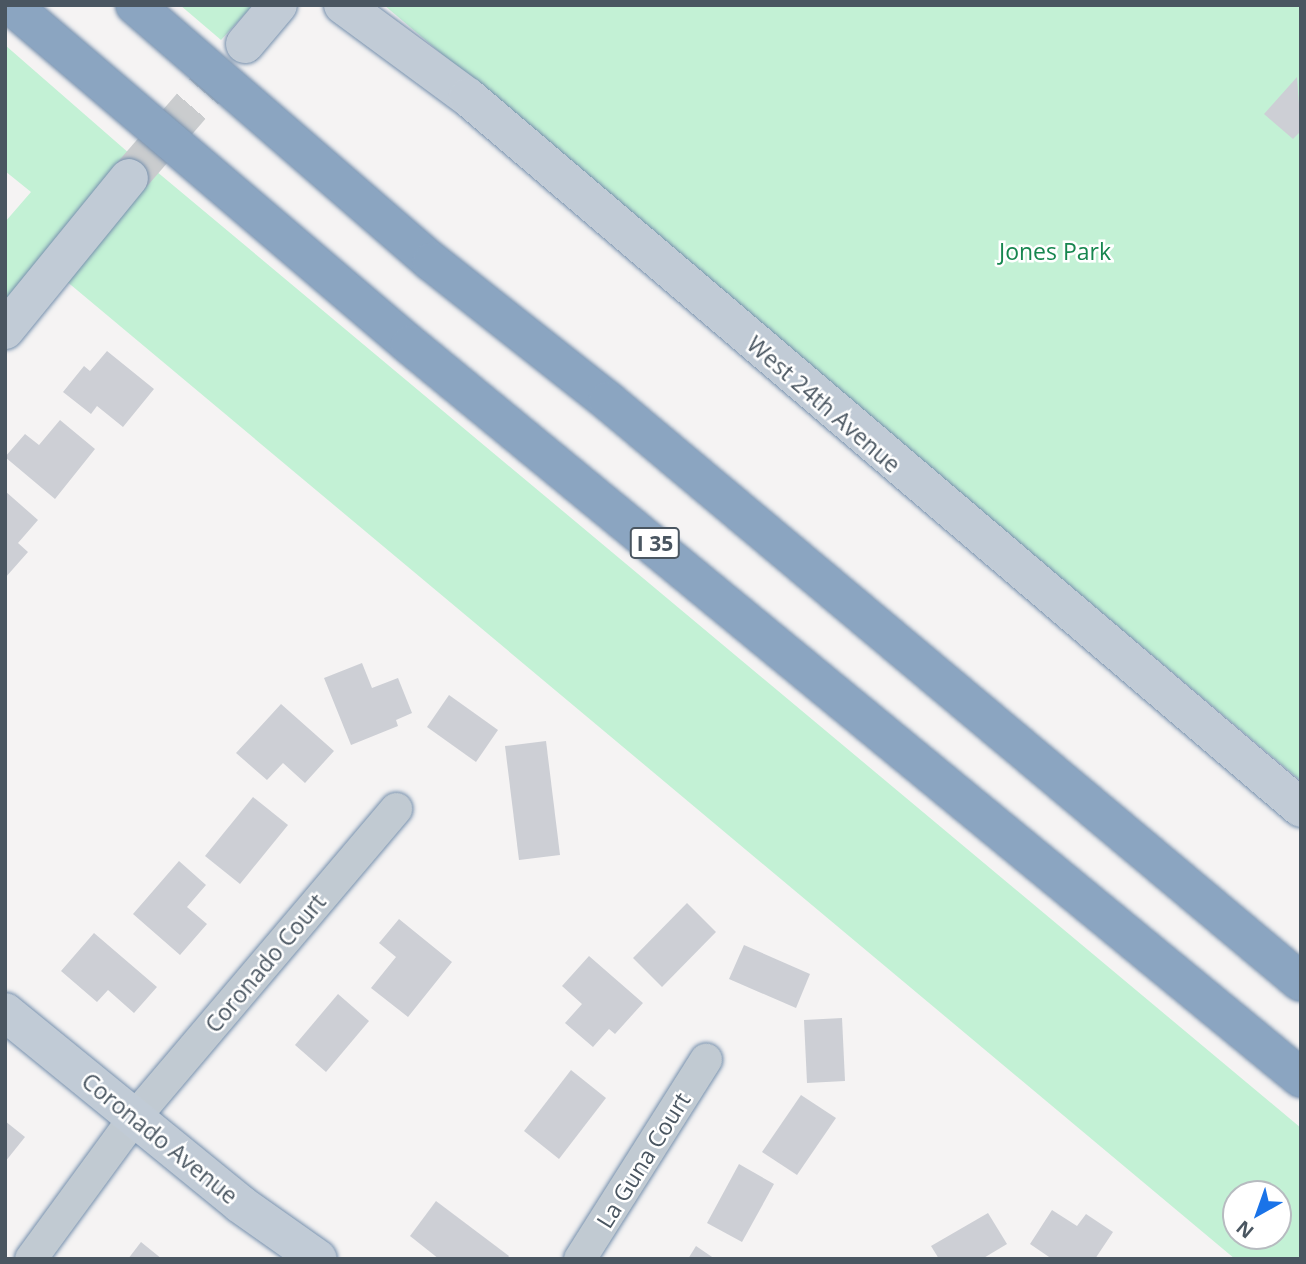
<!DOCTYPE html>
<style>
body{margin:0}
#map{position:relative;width:1306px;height:1264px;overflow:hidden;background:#f5f3f3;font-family:"Open Sans",sans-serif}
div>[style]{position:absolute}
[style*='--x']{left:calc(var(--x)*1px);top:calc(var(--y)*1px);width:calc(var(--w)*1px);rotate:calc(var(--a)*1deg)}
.green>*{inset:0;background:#c3f1d5}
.building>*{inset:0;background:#cdcfd5}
.secondary-tunnel>*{height:38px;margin-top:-19px;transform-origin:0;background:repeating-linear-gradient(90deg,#caccce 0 38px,transparent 0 57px)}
.roads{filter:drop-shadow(0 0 2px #7690ad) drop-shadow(0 0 2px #7690ad)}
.street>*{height:32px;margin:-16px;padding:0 16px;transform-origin:16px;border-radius:16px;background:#c1cad2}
.secondary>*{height:38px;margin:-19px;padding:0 19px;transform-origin:19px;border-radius:19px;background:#c1cbd6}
.highway>*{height:38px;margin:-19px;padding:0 19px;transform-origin:19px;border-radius:19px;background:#8ba5c1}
span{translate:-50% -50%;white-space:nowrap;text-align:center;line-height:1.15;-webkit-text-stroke:5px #fff;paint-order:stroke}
.shield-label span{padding:2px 5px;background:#fff;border:2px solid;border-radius:5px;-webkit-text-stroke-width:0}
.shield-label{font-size:21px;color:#4a5661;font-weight:700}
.park-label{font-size:23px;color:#17864f}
.street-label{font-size:23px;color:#4a5661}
.frame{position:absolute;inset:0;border:7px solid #4a5661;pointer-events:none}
.north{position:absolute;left:1222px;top:1180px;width:70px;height:70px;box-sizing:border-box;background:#fff;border:2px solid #b7bbc0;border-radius:50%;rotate:220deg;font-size:19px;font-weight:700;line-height:28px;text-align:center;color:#4a5661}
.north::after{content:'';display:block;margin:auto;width:24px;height:32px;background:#1a73e8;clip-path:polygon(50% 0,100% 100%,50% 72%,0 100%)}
</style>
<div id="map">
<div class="green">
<div style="clip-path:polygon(180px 5px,253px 5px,221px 40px)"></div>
<div style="clip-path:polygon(384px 5px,1301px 5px,1301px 781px)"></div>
<div style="clip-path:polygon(5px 45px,130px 154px,5px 303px,5px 222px,31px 192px,5px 171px)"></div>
<div style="clip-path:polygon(evenodd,150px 166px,1301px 1128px,1301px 1259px,1235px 1259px,65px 280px,150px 166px,1236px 1194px,1278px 1194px,1278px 1236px,1236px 1236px,1236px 1194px)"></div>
</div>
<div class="building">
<div style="clip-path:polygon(1297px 77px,1301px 131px,1293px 139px,1264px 114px)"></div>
<div style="clip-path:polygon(107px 351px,154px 389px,123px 427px,97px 406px,91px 414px,63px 392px,84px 366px,90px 371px)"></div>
<div style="clip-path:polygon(60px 420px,95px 449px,55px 499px,5px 457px,25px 434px,39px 445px)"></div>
<div style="clip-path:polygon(5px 491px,38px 520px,18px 543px,28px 552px,5px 578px)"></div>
<div style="clip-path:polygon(362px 663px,372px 688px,398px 678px,412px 713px,396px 720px,398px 726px,351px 745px,324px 678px)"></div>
<div style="clip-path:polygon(449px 695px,498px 730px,476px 762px,427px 727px)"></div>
<div style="clip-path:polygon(281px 704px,334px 751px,305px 783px,283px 763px,267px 780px,236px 753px)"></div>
<div style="clip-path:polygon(546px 741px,560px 855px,519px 860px,505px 746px)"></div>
<div style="clip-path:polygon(253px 797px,288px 825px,240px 884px,205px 856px)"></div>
<div style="clip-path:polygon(179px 861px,206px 885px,187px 907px,207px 924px,180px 955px,133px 914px)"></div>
<div style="clip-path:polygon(687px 903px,716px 932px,662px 987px,633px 958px)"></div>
<div style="clip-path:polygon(399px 919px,452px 962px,408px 1017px,371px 988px,396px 957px,379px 943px)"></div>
<div style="clip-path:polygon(94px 933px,157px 987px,134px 1013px,108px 990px,97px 1002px,61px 971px)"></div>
<div style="clip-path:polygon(744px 945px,810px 974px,796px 1008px,729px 979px)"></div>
<div style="clip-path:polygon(589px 956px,643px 1003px,615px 1034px,609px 1029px,593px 1047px,565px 1023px,582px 1004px,562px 986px)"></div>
<div style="clip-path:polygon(338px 994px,369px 1021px,326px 1072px,295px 1045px)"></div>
<div style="clip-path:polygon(842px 1018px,845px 1081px,807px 1083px,804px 1020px)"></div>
<div style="clip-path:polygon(571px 1070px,606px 1098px,559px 1159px,524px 1131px)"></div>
<div style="clip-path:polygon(801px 1095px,836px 1118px,797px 1175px,762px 1152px)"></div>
<div style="clip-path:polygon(5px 1121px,25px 1137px,5px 1162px)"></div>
<div style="clip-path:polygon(739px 1164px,774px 1184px,742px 1242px,707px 1223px)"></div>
<div style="clip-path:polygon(436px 1201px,509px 1256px,507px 1259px,439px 1259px,410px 1236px)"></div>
<div style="clip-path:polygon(1052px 1210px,1077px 1226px,1086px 1214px,1113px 1232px,1095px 1259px,1052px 1259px,1030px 1244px)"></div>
<div style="clip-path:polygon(988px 1213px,1007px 1244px,982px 1259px,939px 1259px,931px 1246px)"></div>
<div style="clip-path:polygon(141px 1242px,162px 1259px,128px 1259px)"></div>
<div style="clip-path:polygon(696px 1246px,715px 1259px,688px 1259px)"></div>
</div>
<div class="secondary-tunnel">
<div style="--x:129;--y:178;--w:177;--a:-49.1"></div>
</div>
<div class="roads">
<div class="street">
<div style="--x:31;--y:1259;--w:176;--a:-53.8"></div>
<div style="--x:135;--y:1117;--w:404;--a:-49.7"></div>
<div style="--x:580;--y:1259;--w:236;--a:-57.7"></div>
</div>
<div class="secondary">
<div style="--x:343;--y:5;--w:155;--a:36.4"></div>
<div style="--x:468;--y:97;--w:1095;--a:40.48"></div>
<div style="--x:245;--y:44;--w:51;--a:-49.8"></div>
<div style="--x:5;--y:330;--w:196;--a:-50.8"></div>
<div style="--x:5;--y:1012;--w:303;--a:39.2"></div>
<div style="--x:240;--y:1204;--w:95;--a:35.2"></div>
</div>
<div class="highway">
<div style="--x:11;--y:5;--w:524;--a:40.44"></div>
<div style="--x:410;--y:345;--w:1154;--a:39.44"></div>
<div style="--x:135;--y:5;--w:393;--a:40.9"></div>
<div style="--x:432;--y:262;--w:224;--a:38.3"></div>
<div style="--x:608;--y:401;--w:904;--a:39.98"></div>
</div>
</div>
<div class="shield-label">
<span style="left:655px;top:543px">I 35</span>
</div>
<div class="park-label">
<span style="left:1055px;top:251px">Jones Park</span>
</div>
<div class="street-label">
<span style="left:824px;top:404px;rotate:41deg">West 24th Avenue</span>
<span style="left:265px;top:963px;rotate:-50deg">Coronado Court</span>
<span style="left:160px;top:1138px;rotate:39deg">Coronado Avenue</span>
<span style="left:643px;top:1160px;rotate:-58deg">La Guna Court</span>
</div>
<div class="frame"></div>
<div class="north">N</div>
</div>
